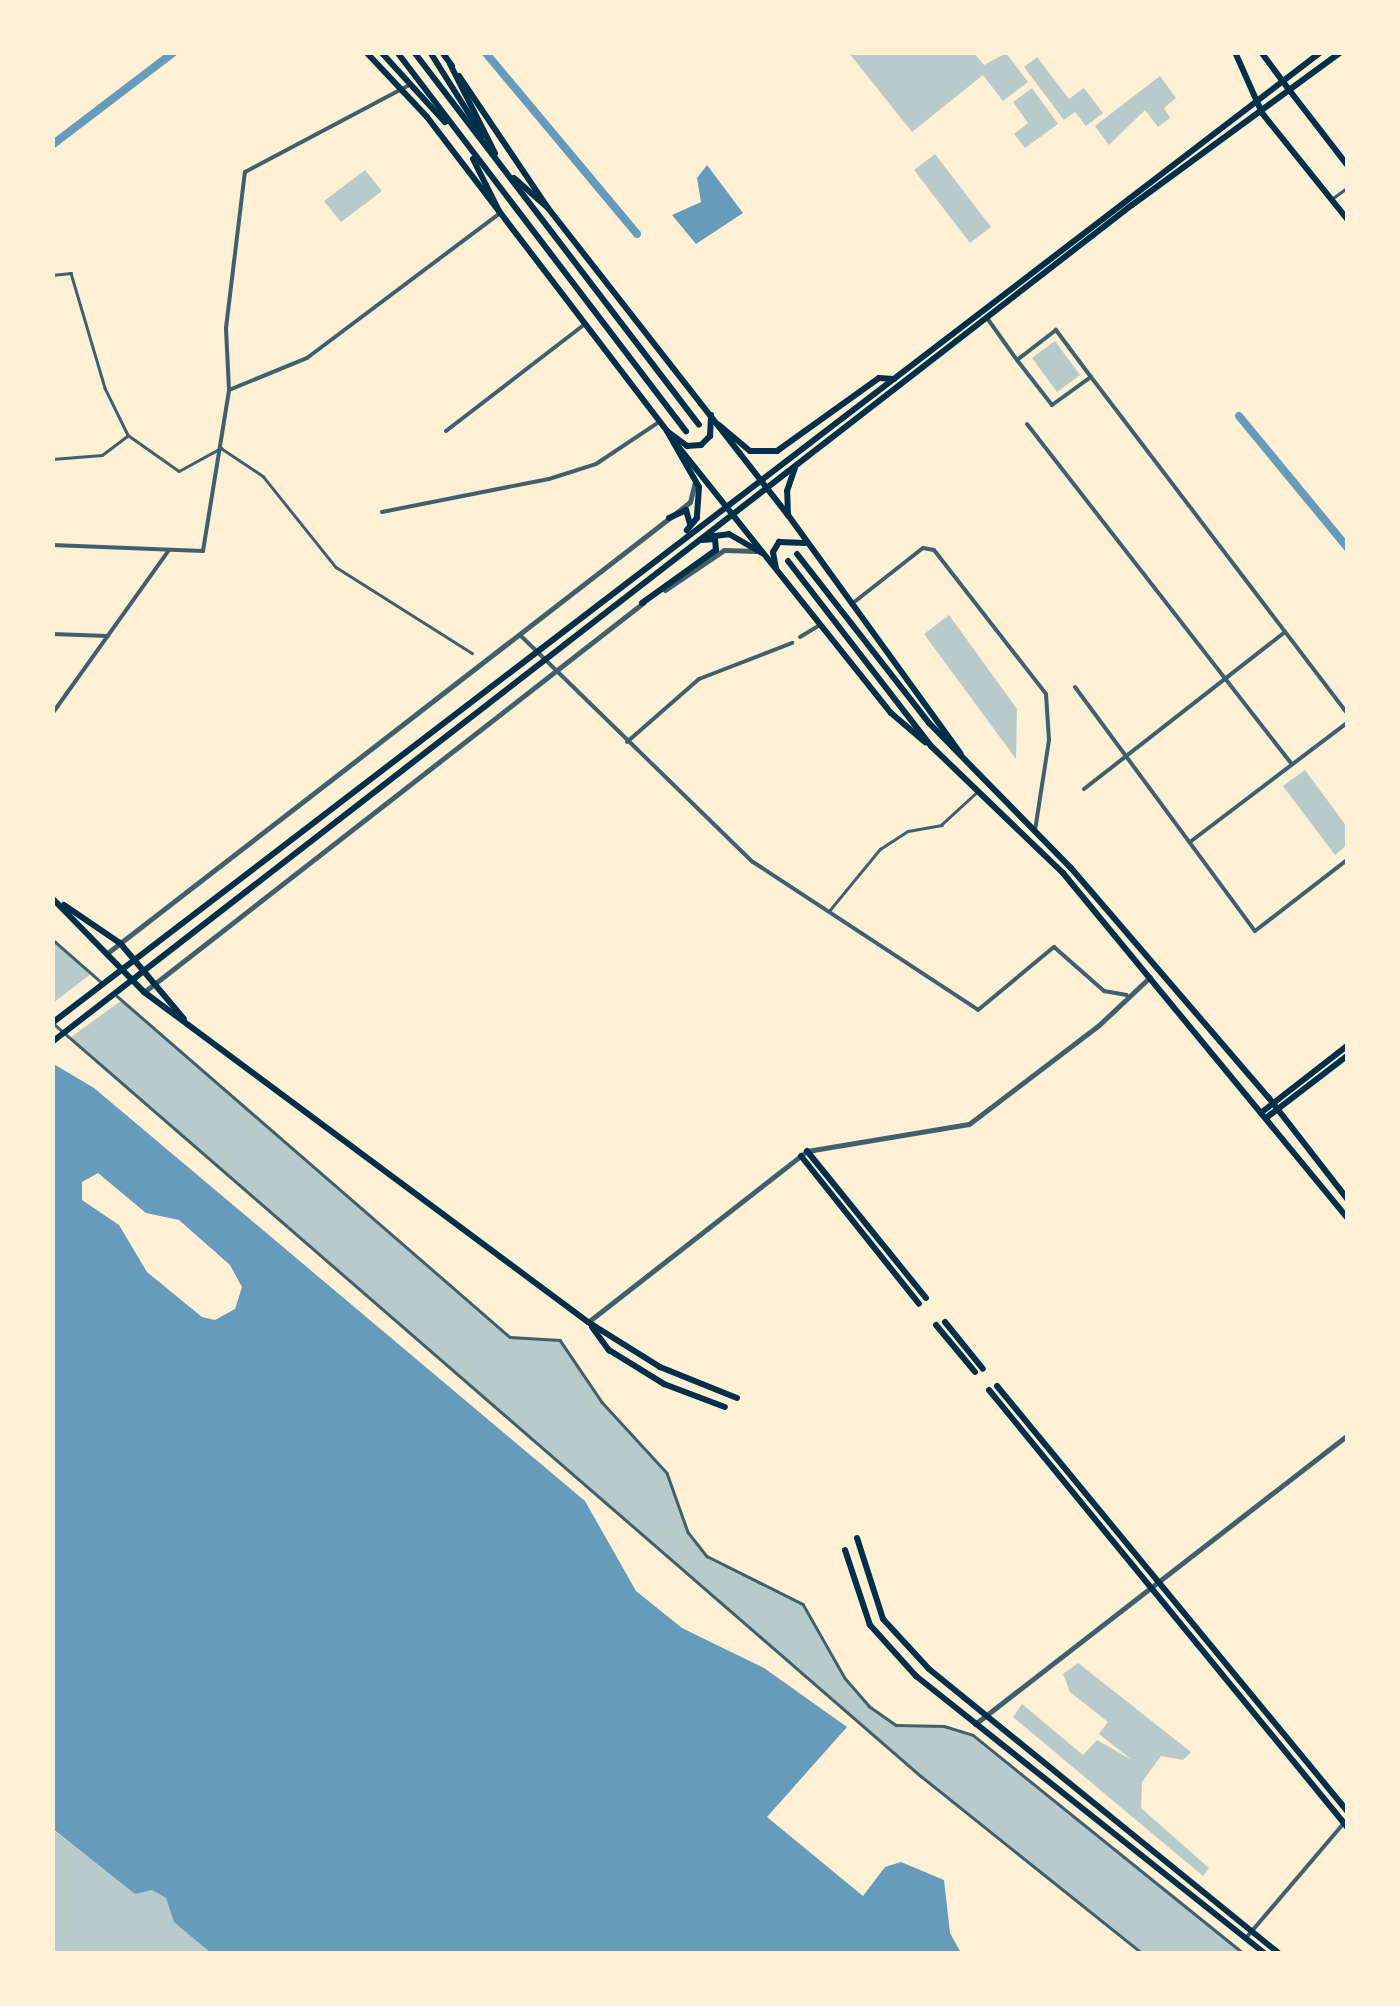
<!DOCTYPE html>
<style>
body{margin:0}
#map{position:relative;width:1400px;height:2006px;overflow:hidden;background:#fdf0d5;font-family:Jost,sans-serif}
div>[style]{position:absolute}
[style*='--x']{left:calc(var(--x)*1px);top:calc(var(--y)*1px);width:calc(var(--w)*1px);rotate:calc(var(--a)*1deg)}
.green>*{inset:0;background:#b9caca}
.water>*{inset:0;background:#669bbc}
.canal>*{height:8px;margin:-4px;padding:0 4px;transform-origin:4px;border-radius:4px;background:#669bbc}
.service>*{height:2.5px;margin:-1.25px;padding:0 1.25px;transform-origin:1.25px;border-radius:1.25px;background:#3f606c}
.pedestrian>*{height:2.5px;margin:-1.25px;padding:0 1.25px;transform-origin:1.25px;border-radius:1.25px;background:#3f606c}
.minor>*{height:4px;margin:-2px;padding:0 2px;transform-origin:2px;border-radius:2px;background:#3f606c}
.tertiary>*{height:5px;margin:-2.5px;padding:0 2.5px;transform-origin:2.5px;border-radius:2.5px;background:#3f606c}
.secondary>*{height:6px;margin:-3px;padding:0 3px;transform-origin:3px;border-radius:3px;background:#003049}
.primary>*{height:6px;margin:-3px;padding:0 3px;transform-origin:3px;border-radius:3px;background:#003049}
span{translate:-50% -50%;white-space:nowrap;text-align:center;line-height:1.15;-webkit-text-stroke:10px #fdf0d5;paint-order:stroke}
.frame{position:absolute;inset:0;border:55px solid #fdf0d5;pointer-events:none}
</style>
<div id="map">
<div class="green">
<div style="clip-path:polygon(849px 53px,974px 53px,984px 65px,1006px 53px,1028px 82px,1003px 101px,983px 75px,912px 132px)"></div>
<div style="clip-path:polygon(1037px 57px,1069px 99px,1084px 88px,1103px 113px,1086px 126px,1075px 112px,1064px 120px,1024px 67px)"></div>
<div style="clip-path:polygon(1160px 76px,1176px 98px,1164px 108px,1170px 118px,1158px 127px,1145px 110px,1109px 145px,1095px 126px)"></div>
<div style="clip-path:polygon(1032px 88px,1058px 124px,1025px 148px,1014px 134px,1028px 123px,1013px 102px)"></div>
<div style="clip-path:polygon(935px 154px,991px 227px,970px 243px,914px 170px)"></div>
<div style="clip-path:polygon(365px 170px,382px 191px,341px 222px,324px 201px)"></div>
<div style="clip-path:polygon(1055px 341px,1080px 375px,1057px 392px,1032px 358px)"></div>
<div style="clip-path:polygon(949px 615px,1017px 709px,1016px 759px,924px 634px)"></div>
<div style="clip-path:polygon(1305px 770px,1347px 827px,1347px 845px,1335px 855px,1283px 786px)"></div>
<div style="clip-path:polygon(53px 939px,92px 973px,53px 1003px)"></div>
<div style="clip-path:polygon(122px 1000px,510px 1337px,560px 1340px,602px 1402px,667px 1473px,688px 1532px,707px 1556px,803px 1604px,845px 1678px,869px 1706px,896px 1725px,944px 1726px,973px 1735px,1244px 1953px,1143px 1953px,921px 1776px,70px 1038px)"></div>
<div style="clip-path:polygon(1078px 1663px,1191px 1752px,1183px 1760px,1161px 1756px,1142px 1782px,1141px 1808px,1209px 1868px,1203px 1876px,1013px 1717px,1022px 1704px,1083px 1755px,1097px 1740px,1132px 1760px,1099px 1734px,1108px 1722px,1070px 1692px,1063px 1674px)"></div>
<div style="clip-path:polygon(52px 1829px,135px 1893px,152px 1890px,166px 1898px,175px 1922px,211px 1953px,53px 1953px)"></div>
</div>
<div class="water">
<div style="clip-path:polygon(707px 165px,743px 213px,696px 244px,672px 215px,701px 202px,697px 178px)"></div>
<div style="clip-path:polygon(evenodd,52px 1063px,94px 1088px,585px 1501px,636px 1591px,682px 1628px,764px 1668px,847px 1727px,767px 1817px,863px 1896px,885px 1867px,901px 1862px,944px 1880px,950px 1933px,961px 1953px,211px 1953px,174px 1922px,166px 1898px,152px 1890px,135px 1894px,53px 1829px,52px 1063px,98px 1173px,146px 1213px,179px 1220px,230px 1265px,242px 1287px,235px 1309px,215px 1320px,202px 1317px,147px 1272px,119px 1225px,82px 1200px,82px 1182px,98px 1173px)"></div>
</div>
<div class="canal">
<div style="--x:485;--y:52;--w:237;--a:50.1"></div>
<div style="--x:52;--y:145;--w:153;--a:-37.3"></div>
<div style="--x:1239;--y:416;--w:171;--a:50.5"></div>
</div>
<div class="service">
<div style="--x:1333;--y:198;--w:19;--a:-36"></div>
<div style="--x:52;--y:275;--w:19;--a:-6"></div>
<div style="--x:71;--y:273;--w:120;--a:73.5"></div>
<div style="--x:105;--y:388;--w:52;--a:63.9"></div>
<div style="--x:128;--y:435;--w:62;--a:35.2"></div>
<div style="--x:179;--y:471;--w:48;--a:-28.7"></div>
<div style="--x:221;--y:448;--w:50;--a:33.7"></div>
<div style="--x:263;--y:476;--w:117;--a:51.3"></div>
<div style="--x:336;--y:567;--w:161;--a:32.3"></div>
<div style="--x:52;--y:459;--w:50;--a:-4.6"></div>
<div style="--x:102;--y:455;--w:31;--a:-37"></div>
<div style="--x:829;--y:911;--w:80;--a:-50.6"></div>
<div style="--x:880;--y:849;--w:33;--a:-33"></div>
<div style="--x:908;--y:831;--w:34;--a:-10"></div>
<div style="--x:941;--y:825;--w:50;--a:-42.6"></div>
</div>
<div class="pedestrian">
<div style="--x:52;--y:939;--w:64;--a:41.2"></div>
<div style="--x:117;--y:996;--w:520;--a:40.95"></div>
<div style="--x:510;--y:1337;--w:50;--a:3.4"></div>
<div style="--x:560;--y:1340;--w:75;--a:55.9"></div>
<div style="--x:602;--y:1402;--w:96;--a:47.5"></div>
<div style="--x:667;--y:1473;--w:63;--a:70.4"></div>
<div style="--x:688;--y:1532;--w:31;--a:52"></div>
<div style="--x:707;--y:1556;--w:107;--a:26.6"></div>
<div style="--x:803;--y:1604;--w:85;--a:60.4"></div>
<div style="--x:845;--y:1678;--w:37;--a:49"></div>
<div style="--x:869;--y:1706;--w:33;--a:35"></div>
<div style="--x:896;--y:1725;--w:48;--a:1.2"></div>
<div style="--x:944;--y:1726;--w:30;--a:17"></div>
<div style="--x:973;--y:1735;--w:348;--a:38.9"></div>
<div style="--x:54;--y:1024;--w:1148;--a:40.94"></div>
<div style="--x:921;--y:1776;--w:285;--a:38.7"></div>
</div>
<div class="minor">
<div style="--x:987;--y:318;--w:52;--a:54.5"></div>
<div style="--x:1017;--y:360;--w:57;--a:52.1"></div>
<div style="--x:1052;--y:405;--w:48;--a:-35.7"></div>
<div style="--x:1091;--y:377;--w:59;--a:-126.7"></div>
<div style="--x:1056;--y:330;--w:49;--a:142.4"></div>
<div style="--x:1091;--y:377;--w:424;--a:52.7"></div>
<div style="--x:229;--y:390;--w:84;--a:-22.3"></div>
<div style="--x:307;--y:358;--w:241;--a:-36.9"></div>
<div style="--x:1027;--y:424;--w:431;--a:52.1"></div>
<div style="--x:446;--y:431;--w:175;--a:-37.6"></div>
<div style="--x:382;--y:512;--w:170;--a:-11.2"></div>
<div style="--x:549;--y:479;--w:49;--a:-17.7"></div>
<div style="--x:596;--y:464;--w:76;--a:-33.7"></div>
<div style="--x:52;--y:545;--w:151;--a:2.3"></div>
<div style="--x:203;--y:551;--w:163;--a:-80.8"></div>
<div style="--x:229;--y:390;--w:62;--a:-92.8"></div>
<div style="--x:226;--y:328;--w:157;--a:-83.1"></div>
<div style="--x:245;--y:172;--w:186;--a:-27.9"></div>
<div style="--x:853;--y:603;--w:89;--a:-38.2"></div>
<div style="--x:923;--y:548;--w:11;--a:10"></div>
<div style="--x:934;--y:550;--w:182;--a:52.1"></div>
<div style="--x:1046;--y:694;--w:46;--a:86.3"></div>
<div style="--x:1049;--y:740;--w:91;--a:98.8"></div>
<div style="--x:52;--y:634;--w:56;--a:2"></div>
<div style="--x:520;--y:635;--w:325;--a:44.3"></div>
<div style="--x:753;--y:862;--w:269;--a:33.3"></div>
<div style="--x:978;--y:1010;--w:99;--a:-39.7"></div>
<div style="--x:1054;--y:947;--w:67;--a:41.3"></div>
<div style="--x:1104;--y:991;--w:23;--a:10"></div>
<div style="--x:800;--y:637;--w:23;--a:-31"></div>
<div style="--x:1075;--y:687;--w:303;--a:53.6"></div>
<div style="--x:1255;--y:931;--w:118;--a:-37.7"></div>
<div style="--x:52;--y:714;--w:201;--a:-54.5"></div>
<div style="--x:627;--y:742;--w:96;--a:-41.2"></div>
<div style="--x:699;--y:679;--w:100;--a:-21.2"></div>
<div style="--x:1084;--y:789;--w:255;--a:-38"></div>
<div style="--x:1190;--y:842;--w:198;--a:-37.2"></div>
<div style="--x:1246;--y:1938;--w:157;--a:-49.6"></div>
</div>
<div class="tertiary">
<div style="--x:52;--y:53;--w:1;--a:-45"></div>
<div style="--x:665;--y:590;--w:71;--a:-34.1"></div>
<div style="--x:724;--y:550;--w:32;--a:2"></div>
<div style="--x:110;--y:951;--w:733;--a:-37.74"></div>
<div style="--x:690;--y:502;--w:21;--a:-76"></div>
<div style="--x:144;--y:992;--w:633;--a:-37.94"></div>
<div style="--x:588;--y:1322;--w:278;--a:-38"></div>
<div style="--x:807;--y:1151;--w:164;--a:-9.5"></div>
<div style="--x:969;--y:1124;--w:163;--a:-37.3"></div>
<div style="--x:1099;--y:1025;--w:70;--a:-43.3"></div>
<div style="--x:975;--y:1724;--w:472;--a:-37.8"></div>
</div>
<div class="secondary">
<div style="--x:366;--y:52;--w:89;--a:46.8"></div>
<div style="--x:427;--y:117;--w:400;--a:52.6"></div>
<div style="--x:442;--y:52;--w:17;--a:54"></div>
<div style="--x:1235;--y:52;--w:67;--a:66.1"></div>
<div style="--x:1261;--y:52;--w:49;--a:53.4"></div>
<div style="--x:459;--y:76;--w:159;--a:56"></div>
<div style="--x:548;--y:208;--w:390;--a:52"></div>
<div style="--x:788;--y:515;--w:294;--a:54.1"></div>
<div style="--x:668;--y:432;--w:24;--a:36"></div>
<div style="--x:687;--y:446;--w:14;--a:-4"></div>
<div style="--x:701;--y:445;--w:13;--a:-45"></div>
<div style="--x:710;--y:436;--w:21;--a:-87"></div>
<div style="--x:677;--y:445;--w:343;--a:51.4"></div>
<div style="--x:891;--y:713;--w:45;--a:40.5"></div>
<div style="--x:776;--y:568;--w:16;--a:-101"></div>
<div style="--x:773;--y:552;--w:12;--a:-59"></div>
<div style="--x:779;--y:542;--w:26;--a:2"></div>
<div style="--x:52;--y:898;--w:132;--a:45.6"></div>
<div style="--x:144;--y:992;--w:553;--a:36.62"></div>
<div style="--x:588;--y:1322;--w:85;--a:32"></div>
<div style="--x:660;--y:1367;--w:83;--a:21.9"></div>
<div style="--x:64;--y:905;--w:68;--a:34.2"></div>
<div style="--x:120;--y:943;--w:99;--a:49.9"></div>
<div style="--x:1262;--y:1112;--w:109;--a:-37.9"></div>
<div style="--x:1266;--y:1118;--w:103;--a:-37.5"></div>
<div style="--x:807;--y:1151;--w:189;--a:51"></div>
<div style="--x:801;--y:1156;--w:189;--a:51.4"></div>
<div style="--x:945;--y:1322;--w:60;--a:51"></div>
<div style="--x:936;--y:1325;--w:61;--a:50.3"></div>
<div style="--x:592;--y:1327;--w:29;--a:54"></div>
<div style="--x:609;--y:1350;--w:65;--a:31.7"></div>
<div style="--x:664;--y:1384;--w:65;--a:20.7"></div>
<div style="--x:997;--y:1386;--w:552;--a:50.51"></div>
<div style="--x:989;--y:1390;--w:566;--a:50.66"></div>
<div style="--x:857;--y:1538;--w:85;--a:72.2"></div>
<div style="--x:883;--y:1619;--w:68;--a:47.4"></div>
<div style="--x:929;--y:1669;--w:452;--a:39.1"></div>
<div style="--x:845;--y:1550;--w:79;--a:71.6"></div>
<div style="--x:870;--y:1625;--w:69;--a:48"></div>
<div style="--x:916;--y:1676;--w:447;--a:38.5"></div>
</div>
<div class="primary">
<div style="--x:381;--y:52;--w:95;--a:47.6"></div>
<div style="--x:397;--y:52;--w:477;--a:52.7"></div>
<div style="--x:414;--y:52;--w:469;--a:52.6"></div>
<div style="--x:430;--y:52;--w:99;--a:57.8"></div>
<div style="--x:450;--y:64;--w:100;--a:63.2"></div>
<div style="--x:1290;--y:91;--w:95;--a:52.3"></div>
<div style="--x:1262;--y:113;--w:137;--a:51.2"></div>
<div style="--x:473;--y:159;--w:60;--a:63.4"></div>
<div style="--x:514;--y:178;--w:45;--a:41.4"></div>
<div style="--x:719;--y:425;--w:40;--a:40"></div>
<div style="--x:750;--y:451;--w:27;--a:0"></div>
<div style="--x:777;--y:451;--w:125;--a:-35.6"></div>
<div style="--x:879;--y:378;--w:15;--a:4"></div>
<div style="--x:667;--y:431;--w:64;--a:60.3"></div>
<div style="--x:699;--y:487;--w:31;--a:94"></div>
<div style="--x:697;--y:518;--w:16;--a:130"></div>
<div style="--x:788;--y:515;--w:24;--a:-92"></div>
<div style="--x:787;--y:491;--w:24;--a:-71"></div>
<div style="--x:669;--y:518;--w:19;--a:-25"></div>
<div style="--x:686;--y:510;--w:15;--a:74"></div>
<div style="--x:706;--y:537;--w:23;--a:-7"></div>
<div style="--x:729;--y:534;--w:38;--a:30"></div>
<div style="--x:797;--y:554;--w:214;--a:52"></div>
<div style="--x:929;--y:723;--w:203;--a:45.6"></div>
<div style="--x:1071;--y:868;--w:303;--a:49.3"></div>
<div style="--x:1269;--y:1098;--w:129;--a:52.2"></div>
<div style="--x:788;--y:561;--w:234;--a:52.3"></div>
<div style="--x:931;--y:746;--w:183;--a:43.9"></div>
<div style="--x:1063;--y:873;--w:448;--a:50.5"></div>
<div style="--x:642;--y:603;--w:91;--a:-35.6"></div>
<div style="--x:716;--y:550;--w:11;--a:-95"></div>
<div style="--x:715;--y:539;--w:13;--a:176"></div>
<div style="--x:52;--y:1023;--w:1598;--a:-37.42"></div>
<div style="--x:52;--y:1042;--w:1366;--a:-37.78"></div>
<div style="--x:1132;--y:205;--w:259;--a:-36.2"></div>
</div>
<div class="frame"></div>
</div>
